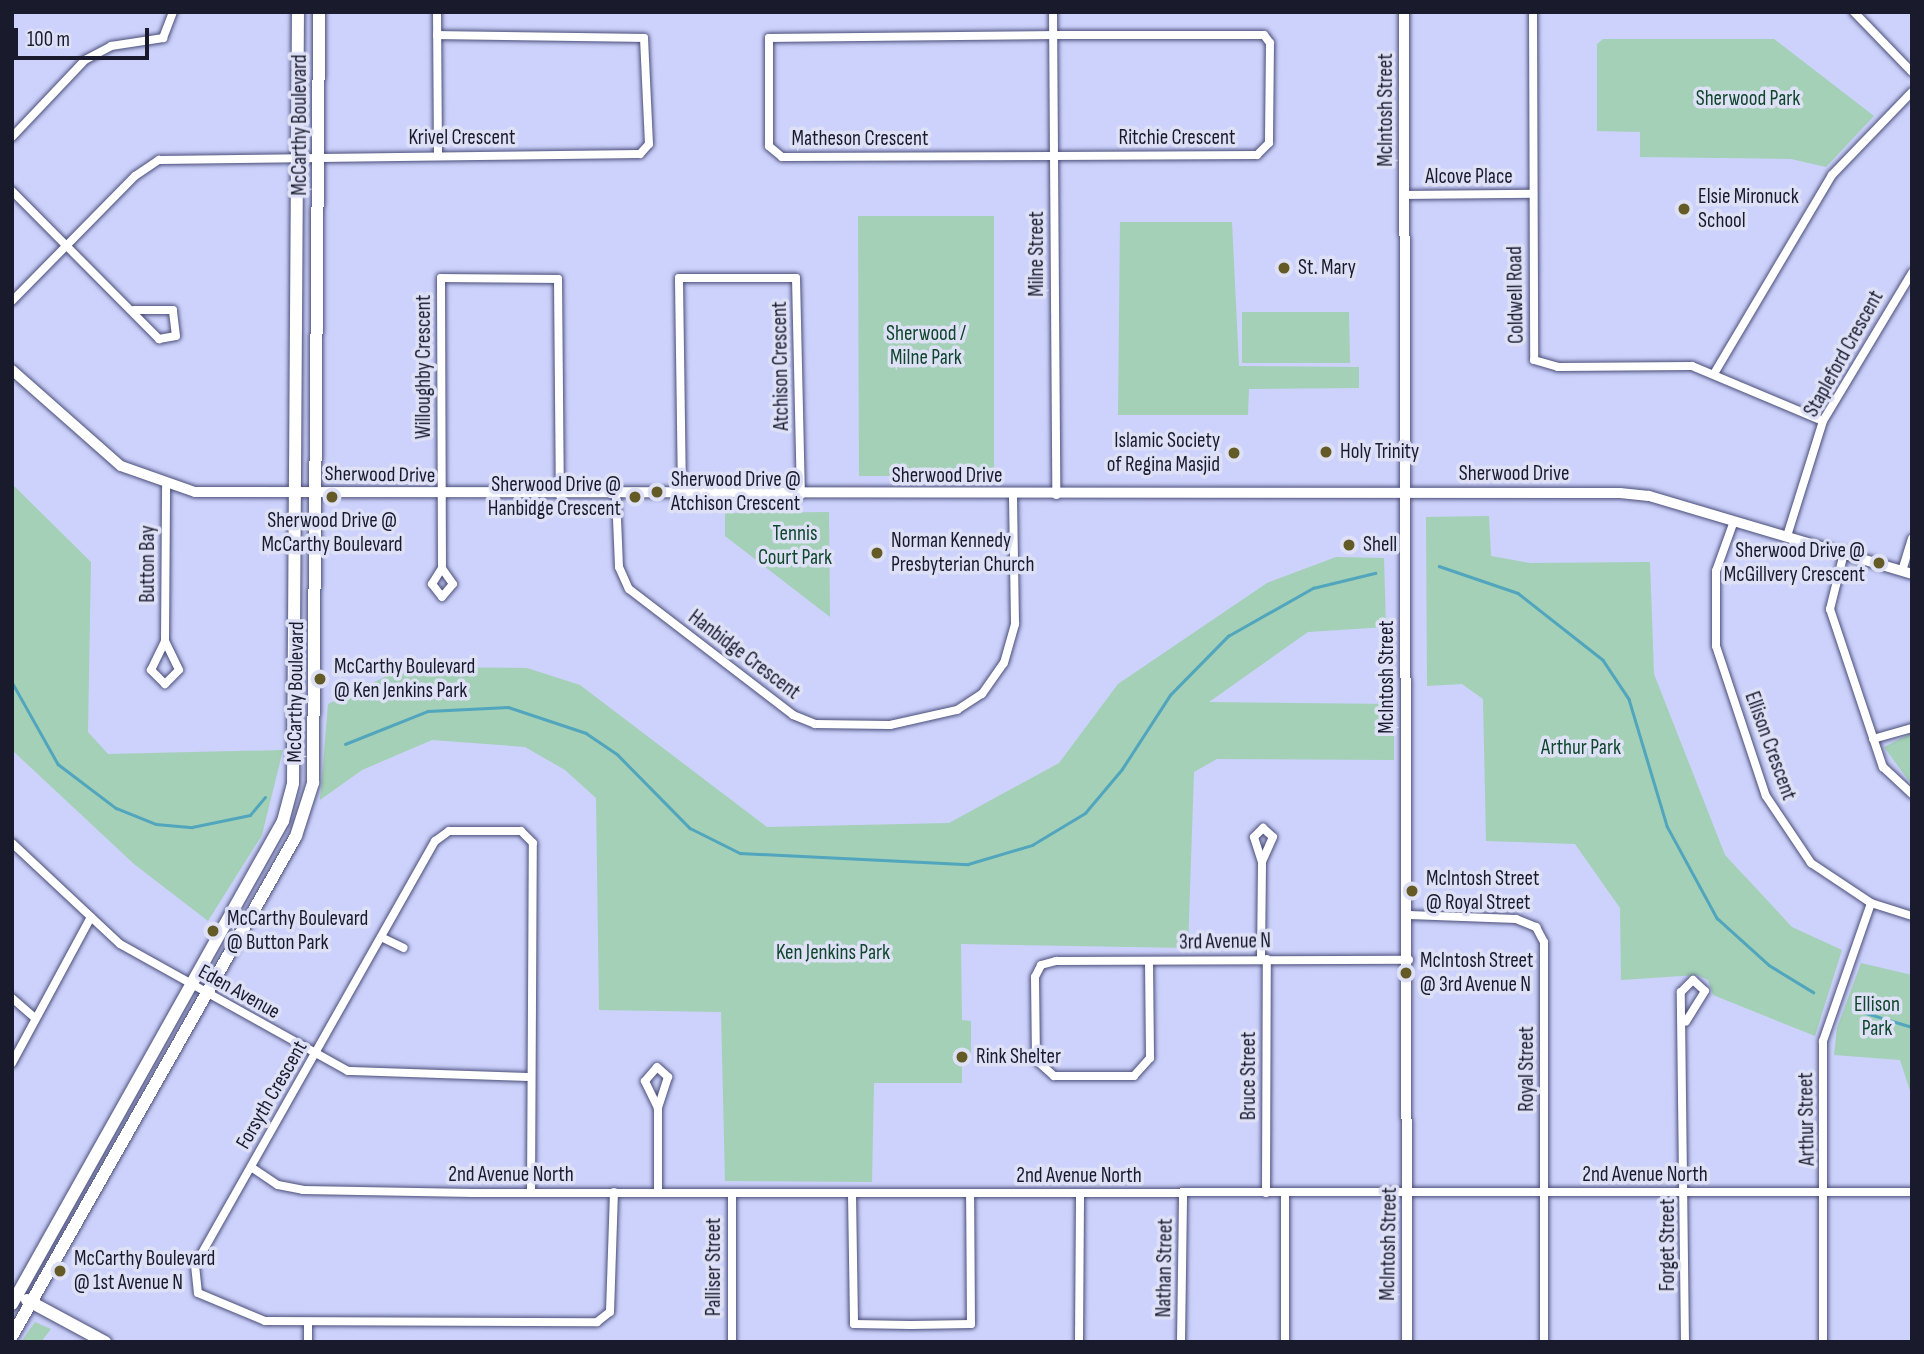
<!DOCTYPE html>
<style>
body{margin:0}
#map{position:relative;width:1924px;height:1354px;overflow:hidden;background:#ccd2fb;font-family:"Sofia Sans Condensed",sans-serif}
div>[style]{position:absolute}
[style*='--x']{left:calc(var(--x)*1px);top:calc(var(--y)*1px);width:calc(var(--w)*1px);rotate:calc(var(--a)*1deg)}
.green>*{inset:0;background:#a3d0b6}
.stream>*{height:2.5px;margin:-1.25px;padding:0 1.25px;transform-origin:1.25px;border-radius:1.25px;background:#51a5bd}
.roads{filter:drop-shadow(0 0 2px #4a4e79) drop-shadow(0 0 2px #4a4e79)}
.minor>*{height:8px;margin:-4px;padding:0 4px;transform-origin:4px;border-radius:4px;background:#fff}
.tertiary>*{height:10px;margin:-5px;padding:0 5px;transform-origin:5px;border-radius:5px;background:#fff}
.secondary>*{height:12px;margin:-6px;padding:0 6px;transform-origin:6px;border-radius:6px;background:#fff}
.dots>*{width:19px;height:19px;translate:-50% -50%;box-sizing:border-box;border:4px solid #dee1f6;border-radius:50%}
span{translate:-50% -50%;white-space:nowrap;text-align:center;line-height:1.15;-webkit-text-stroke:7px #dee1f6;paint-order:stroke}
.park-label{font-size:21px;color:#10462d}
.street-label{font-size:21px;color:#191b2d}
.poi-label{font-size:21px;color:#191b2d}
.left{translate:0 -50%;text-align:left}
.right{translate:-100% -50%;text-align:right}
.frame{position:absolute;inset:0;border:14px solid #191b2d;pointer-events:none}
.scale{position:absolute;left:14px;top:28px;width:135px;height:32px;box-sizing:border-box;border:4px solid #191b2d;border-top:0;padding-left:9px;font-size:21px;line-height:24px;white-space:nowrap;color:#191b2d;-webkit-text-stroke:5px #dee1f6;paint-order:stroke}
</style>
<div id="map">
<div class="green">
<div style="clip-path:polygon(1603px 39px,1774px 39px,1874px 116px,1826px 167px,1791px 159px,1640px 157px,1640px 132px,1597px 131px,1597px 44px)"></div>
<div style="clip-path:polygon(858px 216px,994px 216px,994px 476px,859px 476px)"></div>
<div style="clip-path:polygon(1120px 222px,1232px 222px,1239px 366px,1359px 367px,1359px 388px,1249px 389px,1248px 415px,1118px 415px)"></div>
<div style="clip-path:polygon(1242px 312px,1349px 312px,1350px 363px,1242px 363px)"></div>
<div style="clip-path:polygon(12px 484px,91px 562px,88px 732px,108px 754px,283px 750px,262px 835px,208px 921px,134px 864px,12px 750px)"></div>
<div style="clip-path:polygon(829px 512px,830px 617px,725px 536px,725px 513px)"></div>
<div style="clip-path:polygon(1489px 516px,1491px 556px,1530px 563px,1650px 562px,1654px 674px,1725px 855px,1792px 927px,1842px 950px,1815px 1036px,1713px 995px,1708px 980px,1697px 975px,1621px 980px,1620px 908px,1575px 844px,1486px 841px,1483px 699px,1462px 684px,1427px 686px,1426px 517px)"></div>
<div style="clip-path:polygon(1336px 557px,1384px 558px,1386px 627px,1308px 632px,1209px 702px,1394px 704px,1394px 760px,1217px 759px,1194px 772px,1188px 948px,961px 944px,962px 1020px,971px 1021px,971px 1061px,962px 1061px,962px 1083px,874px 1083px,872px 1182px,725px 1181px,721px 1012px,599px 1010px,596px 798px,565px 770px,525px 747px,432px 740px,362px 770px,320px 800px,328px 704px,406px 667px,527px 668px,580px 685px,767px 827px,949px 823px,1059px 763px,1118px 684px,1267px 583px)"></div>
<div style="clip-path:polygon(1912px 733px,1912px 785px,1884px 747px)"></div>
<div style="clip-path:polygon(1861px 963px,1912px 975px,1912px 1097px,1900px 1060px,1834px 1055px,1837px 1028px)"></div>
<div style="clip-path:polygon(35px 1322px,51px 1329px,41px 1342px,21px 1342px)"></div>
</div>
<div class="stream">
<div style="--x:1439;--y:566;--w:83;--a:18.9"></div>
<div style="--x:1518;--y:593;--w:108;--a:38.2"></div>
<div style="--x:1603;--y:660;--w:47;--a:56.3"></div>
<div style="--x:1629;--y:699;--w:133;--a:73.3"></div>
<div style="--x:1667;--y:826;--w:105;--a:61.5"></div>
<div style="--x:1717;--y:918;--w:70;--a:42.1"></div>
<div style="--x:1769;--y:965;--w:52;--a:31.5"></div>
<div style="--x:12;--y:682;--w:94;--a:60.7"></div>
<div style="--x:58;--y:764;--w:73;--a:37.2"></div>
<div style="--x:116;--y:808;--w:43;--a:21.8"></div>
<div style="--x:156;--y:824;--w:36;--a:5"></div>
<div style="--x:192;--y:827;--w:59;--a:-11.7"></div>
<div style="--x:250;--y:815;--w:23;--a:-50"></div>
<div style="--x:345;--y:744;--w:89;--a:-21.7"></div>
<div style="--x:428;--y:711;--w:80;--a:-2.9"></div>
<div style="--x:508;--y:707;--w:82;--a:18.4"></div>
<div style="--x:586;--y:733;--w:37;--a:34"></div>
<div style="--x:617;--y:754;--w:104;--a:45.4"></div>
<div style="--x:690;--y:828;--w:56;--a:26.6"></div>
<div style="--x:740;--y:853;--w:228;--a:2.8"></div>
<div style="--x:968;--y:864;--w:67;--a:-16.5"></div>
<div style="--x:1032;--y:845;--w:62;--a:-31.1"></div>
<div style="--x:1085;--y:813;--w:57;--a:-49.9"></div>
<div style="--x:1122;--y:769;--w:88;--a:-57"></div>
<div style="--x:1170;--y:695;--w:83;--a:-45.5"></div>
<div style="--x:1228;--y:636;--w:98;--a:-29.5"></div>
<div style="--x:1313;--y:588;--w:64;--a:-13.6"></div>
<div style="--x:1856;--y:1010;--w:59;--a:16.9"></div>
</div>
<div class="roads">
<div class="minor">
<div style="--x:437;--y:12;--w:144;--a:89.6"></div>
<div style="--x:1053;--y:12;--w:483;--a:89.6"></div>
<div style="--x:1533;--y:12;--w:348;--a:89.8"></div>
<div style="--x:1534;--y:360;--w:25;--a:16"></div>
<div style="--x:1558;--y:367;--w:134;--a:-0.4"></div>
<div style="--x:1692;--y:366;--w:142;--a:22.8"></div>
<div style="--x:1854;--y:12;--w:83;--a:46"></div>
<div style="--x:1054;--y:35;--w:210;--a:0"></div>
<div style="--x:1264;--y:35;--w:10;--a:53"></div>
<div style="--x:1270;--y:43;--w:100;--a:90.6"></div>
<div style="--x:1269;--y:143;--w:17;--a:135"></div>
<div style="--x:1257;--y:155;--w:203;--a:179.7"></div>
<div style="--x:1054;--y:156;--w:272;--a:179.8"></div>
<div style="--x:782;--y:157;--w:17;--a:-140"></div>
<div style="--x:769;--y:146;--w:108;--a:-90"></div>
<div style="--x:769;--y:38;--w:285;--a:-0.6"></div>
<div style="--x:12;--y:137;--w:106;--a:-46.5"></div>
<div style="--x:85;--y:60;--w:30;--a:-28"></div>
<div style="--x:111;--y:46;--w:53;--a:-8.7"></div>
<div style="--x:163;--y:38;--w:28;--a:-69"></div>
<div style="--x:12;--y:191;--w:209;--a:45.2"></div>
<div style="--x:159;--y:339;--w:17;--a:-10"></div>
<div style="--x:176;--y:336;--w:26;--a:-97"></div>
<div style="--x:173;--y:310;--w:39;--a:180"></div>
<div style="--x:1405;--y:195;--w:127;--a:-0.5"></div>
<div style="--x:12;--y:301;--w:175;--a:-45.5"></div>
<div style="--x:135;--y:176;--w:29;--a:-34"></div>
<div style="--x:159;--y:160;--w:481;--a:-0.7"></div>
<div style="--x:640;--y:154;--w:13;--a:-48"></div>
<div style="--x:649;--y:144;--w:106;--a:-92.7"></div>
<div style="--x:644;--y:38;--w:207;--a:-179.2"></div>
<div style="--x:1715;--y:372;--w:229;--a:-59.3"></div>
<div style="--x:1832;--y:175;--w:115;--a:-46.1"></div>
<div style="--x:616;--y:495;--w:72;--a:87.6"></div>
<div style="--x:619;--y:567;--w:24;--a:66"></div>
<div style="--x:629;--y:589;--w:207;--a:37.5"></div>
<div style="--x:793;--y:715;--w:24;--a:22"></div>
<div style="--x:815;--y:724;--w:75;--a:0.8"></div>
<div style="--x:890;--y:725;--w:69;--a:-12.6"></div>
<div style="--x:957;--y:710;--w:30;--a:-33"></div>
<div style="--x:982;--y:694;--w:38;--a:-55"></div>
<div style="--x:1004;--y:663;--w:41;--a:-74.2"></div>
<div style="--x:1015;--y:624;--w:129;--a:-90.9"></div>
<div style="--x:682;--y:495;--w:217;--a:-90.8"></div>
<div style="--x:679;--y:278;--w:117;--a:0"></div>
<div style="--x:796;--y:278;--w:217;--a:88.7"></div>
<div style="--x:1734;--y:521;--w:53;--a:109.8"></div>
<div style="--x:1716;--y:571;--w:75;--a:90"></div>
<div style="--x:1716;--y:646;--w:158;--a:71.6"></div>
<div style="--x:1766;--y:796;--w:81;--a:56.1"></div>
<div style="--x:1811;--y:863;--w:72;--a:33.7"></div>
<div style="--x:1871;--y:903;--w:43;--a:17.6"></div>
<div style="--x:1787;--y:536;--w:121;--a:-72.6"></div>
<div style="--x:1823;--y:421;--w:173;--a:-59"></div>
<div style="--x:1844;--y:553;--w:58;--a:104"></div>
<div style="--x:1830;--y:609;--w:167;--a:71.5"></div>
<div style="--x:1883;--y:767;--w:40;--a:43"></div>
<div style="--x:442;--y:568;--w:19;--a:122"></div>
<div style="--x:432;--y:584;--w:16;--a:52"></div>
<div style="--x:442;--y:597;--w:17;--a:-50"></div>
<div style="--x:453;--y:584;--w:19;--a:-125"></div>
<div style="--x:442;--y:568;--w:290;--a:-90.2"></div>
<div style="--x:441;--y:278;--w:117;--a:0.5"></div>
<div style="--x:558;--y:279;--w:216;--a:89.5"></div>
<div style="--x:1902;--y:571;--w:34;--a:-73"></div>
<div style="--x:165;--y:641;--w:32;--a:64"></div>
<div style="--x:179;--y:670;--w:20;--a:135"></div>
<div style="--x:165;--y:684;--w:20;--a:-135"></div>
<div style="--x:151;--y:670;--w:32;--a:-64"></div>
<div style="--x:165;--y:641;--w:154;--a:-89.6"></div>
<div style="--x:1873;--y:739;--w:41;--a:-15.8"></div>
<div style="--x:12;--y:843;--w:148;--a:43.1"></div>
<div style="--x:120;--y:944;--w:261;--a:29.1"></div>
<div style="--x:348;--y:1071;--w:183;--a:1.9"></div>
<div style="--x:1409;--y:915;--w:107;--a:2.1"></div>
<div style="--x:1516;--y:919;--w:22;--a:22"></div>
<div style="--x:1536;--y:927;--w:17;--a:62"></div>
<div style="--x:1544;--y:942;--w:400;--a:90"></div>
<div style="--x:381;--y:937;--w:25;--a:26"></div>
<div style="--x:1261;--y:959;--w:97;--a:-89.4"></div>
<div style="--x:1262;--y:862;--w:26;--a:-108"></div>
<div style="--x:1254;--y:837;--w:13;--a:-45"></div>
<div style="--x:1263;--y:828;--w:13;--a:42"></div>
<div style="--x:1273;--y:837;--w:27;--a:114"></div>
<div style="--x:1149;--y:961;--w:97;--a:89.4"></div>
<div style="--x:1150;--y:1058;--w:24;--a:132"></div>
<div style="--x:1134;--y:1076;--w:80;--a:180"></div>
<div style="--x:1054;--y:1076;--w:24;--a:-138"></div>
<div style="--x:1036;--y:1060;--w:83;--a:-90.7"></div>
<div style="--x:1035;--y:977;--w:13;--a:-63"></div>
<div style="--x:1041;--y:965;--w:16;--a:-15"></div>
<div style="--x:1056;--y:961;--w:353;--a:-0.2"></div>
<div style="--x:12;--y:998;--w:30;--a:41"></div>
<div style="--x:12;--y:1063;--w:166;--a:-61.6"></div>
<div style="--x:658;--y:1108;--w:30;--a:-116"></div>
<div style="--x:645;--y:1081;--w:18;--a:-49"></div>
<div style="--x:657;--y:1067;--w:15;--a:42"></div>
<div style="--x:668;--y:1077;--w:33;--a:108"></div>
<div style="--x:658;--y:1108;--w:84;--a:90"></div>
<div style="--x:251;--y:1167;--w:32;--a:34"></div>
<div style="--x:278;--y:1185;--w:25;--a:11"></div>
<div style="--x:303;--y:1190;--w:170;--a:1"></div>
<div style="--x:473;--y:1193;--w:1439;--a:-0.04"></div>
<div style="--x:531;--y:1192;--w:349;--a:-89.7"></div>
<div style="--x:533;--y:843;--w:17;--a:-135"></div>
<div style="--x:521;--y:831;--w:72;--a:180"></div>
<div style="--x:449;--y:831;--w:17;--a:144"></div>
<div style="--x:435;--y:841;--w:487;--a:119.5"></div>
<div style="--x:195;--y:1265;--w:28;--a:84"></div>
<div style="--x:198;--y:1293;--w:73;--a:22.7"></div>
<div style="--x:265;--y:1321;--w:332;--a:0.2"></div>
<div style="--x:597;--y:1322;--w:16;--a:-38"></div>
<div style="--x:610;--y:1312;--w:120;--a:-88.1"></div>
<div style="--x:732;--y:1193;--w:149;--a:90"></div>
<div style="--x:1266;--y:1193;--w:234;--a:-89.8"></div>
<div style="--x:1285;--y:1193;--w:149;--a:90"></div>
<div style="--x:852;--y:1194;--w:130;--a:89.1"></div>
<div style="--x:854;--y:1324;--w:57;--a:1"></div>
<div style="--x:911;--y:1325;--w:60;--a:-1"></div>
<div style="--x:971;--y:1324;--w:130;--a:-90.4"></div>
<div style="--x:308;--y:1342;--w:19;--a:-90"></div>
<div style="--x:1079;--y:1342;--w:149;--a:-89.6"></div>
<div style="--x:1181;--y:1342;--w:148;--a:-89.2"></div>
<div style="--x:1685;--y:1342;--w:350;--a:-90.7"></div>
<div style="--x:1681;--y:992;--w:17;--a:-45"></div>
<div style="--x:1693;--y:980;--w:16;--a:43"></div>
<div style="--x:1705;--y:991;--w:36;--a:122"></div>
<div style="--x:1823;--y:1342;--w:301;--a:-90"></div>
<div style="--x:1823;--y:1041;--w:146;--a:-70.8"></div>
</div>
<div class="tertiary">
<div style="--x:1404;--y:12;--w:1330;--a:89.87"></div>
<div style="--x:12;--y:370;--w:145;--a:41.4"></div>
<div style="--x:121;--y:466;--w:78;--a:19.4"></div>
<div style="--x:195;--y:492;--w:1425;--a:0.04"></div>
<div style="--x:1620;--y:493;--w:29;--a:6"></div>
<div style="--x:1649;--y:496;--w:274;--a:16.5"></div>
</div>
<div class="secondary">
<div style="--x:27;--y:1300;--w:89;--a:28.3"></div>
<div style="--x:12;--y:1304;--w:554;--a:-60.7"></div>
<div style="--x:283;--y:821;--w:39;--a:-75"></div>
<div style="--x:293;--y:783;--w:771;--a:-89.63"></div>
<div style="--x:12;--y:1336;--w:575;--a:-60.4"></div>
<div style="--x:296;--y:836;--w:56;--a:-72.2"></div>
<div style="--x:313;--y:783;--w:771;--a:-89.55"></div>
</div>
</div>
<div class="dots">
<div style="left:1684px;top:209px;background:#635a26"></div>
<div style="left:1284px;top:268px;background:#635a26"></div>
<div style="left:1326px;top:452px;background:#635a26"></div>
<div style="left:1234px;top:453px;background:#635a26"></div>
<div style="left:657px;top:492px;background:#635a26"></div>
<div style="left:332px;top:497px;background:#635a26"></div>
<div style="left:635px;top:497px;background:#635a26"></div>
<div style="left:1349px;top:545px;background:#635a26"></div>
<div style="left:877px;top:553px;background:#635a26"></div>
<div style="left:1879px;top:563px;background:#635a26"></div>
<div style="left:320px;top:679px;background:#635a26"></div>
<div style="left:1412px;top:891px;background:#635a26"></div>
<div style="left:213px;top:931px;background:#635a26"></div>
<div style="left:1406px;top:973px;background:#635a26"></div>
<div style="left:962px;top:1057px;background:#635a26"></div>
<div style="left:60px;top:1271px;background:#635a26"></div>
</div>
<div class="park-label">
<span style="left:1748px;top:99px">Sherwood Park</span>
<span style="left:926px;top:346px">Sherwood /<br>Milne Park</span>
<span style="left:795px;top:546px">Tennis<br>Court Park</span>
<span style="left:1581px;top:748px">Arthur Park</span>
<span style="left:833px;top:953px">Ken Jenkins Park</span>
<span style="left:1877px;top:1017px">Ellison<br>Park</span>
</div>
<div class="street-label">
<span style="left:1386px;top:110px;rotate:-90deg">McIntosh Street</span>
<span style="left:300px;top:125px;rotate:-90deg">McCarthy Boulevard</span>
<span style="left:462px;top:138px">Krivel Crescent</span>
<span style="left:1177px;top:138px">Ritchie Crescent</span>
<span style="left:860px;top:139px">Matheson Crescent</span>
<span style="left:1469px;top:177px">Alcove Place</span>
<span style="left:1037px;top:254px;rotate:-90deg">Milne Street</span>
<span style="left:1516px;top:295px;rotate:-91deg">Coldwell Road</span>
<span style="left:1844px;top:354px;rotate:-61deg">Stapleford Crescent</span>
<span style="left:781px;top:366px;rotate:-91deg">Atchison Crescent</span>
<span style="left:424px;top:367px;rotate:-90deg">Willoughby Crescent</span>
<span style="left:1514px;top:474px">Sherwood Drive</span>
<span style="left:380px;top:475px;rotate:1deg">Sherwood Drive</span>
<span style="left:947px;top:476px">Sherwood Drive</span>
<span style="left:148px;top:564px;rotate:-90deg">Button Bay</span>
<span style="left:744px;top:655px;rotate:37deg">Hanbidge Crescent</span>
<span style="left:1387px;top:677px;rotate:-90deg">McIntosh Street</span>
<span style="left:296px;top:692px;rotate:-89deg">McCarthy Boulevard</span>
<span style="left:1770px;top:746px;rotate:70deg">Ellison Crescent</span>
<span style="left:1225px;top:942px;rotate:-1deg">3rd Avenue N</span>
<span style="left:239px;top:992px;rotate:29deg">Eden Avenue</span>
<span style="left:1527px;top:1069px;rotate:-90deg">Royal Street</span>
<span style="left:1249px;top:1076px;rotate:-90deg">Bruce Street</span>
<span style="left:272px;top:1095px;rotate:-60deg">Forsyth Crescent</span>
<span style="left:1807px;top:1119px;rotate:-91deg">Arthur Street</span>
<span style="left:511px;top:1175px">2nd Avenue North</span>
<span style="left:1645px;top:1175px">2nd Avenue North</span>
<span style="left:1079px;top:1176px">2nd Avenue North</span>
<span style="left:1389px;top:1244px;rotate:-89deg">McIntosh Street</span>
<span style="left:1668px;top:1245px;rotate:-90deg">Forget Street</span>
<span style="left:714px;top:1267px;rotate:-90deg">Palliser Street</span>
<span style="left:1165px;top:1268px;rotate:-89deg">Nathan Street</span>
</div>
<div class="poi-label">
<span class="left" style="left:1698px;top:209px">Elsie Mironuck<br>School</span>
<span class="left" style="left:1298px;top:268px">St. Mary</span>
<span class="right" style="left:1220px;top:453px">Islamic Society<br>of Regina Masjid</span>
<span class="left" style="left:1340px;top:452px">Holy Trinity</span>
<span class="left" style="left:671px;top:492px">Sherwood Drive @<br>Atchison Crescent</span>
<span class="right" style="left:621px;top:497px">Sherwood Drive @<br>Hanbidge Crescent</span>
<span style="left:332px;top:533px">Sherwood Drive @<br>McCarthy Boulevard</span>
<span class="left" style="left:891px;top:553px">Norman Kennedy<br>Presbyterian Church</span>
<span class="left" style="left:1363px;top:545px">Shell</span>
<span class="right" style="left:1865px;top:563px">Sherwood Drive @<br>McGillvery Crescent</span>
<span class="left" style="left:334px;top:679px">McCarthy Boulevard<br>@ Ken Jenkins Park</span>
<span class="left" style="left:1426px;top:891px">McIntosh Street<br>@ Royal Street</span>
<span class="left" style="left:227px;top:931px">McCarthy Boulevard<br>@ Button Park</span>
<span class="left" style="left:1420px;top:973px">McIntosh Street<br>@ 3rd Avenue N</span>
<span class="left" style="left:976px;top:1057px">Rink Shelter</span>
<span class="left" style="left:74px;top:1271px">McCarthy Boulevard<br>@ 1st Avenue N</span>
</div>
<div class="frame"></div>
<div class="scale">100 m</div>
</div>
